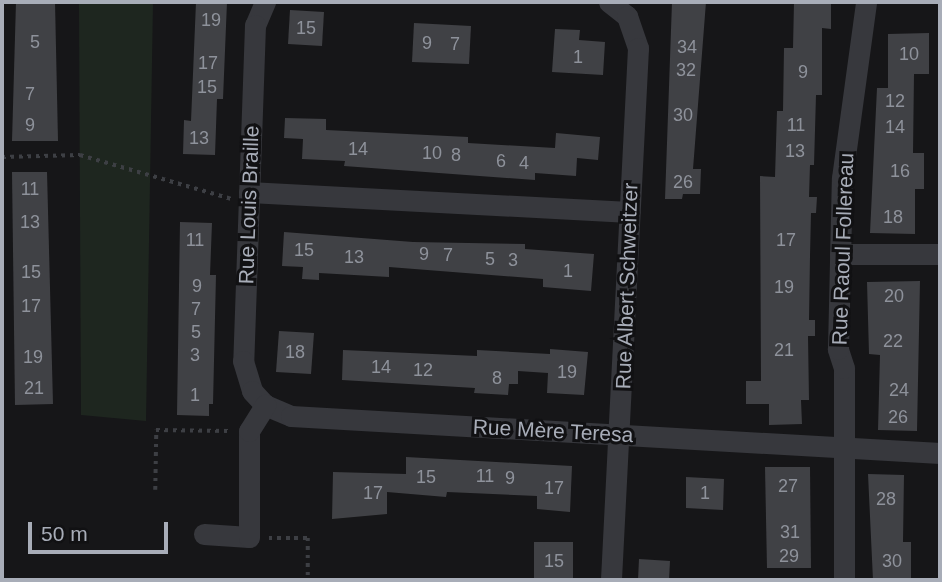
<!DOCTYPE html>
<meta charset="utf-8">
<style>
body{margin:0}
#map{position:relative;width:942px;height:582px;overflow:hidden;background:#161618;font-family:Helvetica,sans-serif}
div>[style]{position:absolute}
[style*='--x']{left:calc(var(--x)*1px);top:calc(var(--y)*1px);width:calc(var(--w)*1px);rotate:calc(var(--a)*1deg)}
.green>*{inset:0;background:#1e261f}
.building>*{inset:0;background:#404145}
.path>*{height:3.5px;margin-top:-1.75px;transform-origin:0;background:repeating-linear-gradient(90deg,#3d3f44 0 3.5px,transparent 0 8.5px)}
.minor>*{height:21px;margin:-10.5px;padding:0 10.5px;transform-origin:10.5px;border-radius:10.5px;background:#37383d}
span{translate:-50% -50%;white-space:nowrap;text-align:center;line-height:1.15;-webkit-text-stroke:6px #111113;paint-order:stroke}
.number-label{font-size:18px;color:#8e929b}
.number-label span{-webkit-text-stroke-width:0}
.street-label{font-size:21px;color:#a8adb8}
.frame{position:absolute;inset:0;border:4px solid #a8adb8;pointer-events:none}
.scale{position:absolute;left:28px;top:522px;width:140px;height:32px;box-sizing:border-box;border:4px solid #a8adb8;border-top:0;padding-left:9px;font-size:21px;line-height:24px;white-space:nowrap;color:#a8adb8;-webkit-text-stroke:5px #111113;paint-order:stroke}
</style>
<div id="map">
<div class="green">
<div style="clip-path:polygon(79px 2px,153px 2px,146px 421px,81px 415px)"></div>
</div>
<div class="building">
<div style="clip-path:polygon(16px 2px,55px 2px,58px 141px,12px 141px)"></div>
<div style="clip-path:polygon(196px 2px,227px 2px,223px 99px,217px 99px,215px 155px,183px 154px,184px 120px,191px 121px)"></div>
<div style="clip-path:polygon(672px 2px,706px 2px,693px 169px,701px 169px,700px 194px,683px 194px,682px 199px,665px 199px)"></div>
<div style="clip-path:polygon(794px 2px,831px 2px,831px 29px,822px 28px,822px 95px,816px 95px,814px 165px,810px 165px,809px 197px,817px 197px,816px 213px,811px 213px,810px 256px,809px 320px,815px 320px,815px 336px,808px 336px,809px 400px,801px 400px,802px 424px,769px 425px,769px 404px,746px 404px,746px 381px,761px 381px,760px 176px,775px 177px,777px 111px,783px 111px,784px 48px,793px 48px)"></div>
<div style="clip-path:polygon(290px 10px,324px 12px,322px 46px,288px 44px)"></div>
<div style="clip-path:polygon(414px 23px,471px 26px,469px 64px,412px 62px)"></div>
<div style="clip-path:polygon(555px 29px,580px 30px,579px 40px,605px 42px,603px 75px,552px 72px)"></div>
<div style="clip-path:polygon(929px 33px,929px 74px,914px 74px,913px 153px,924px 153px,924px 189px,915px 189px,915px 234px,870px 233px,877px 88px,888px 88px,888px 34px)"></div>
<div style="clip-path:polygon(285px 118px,326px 119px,326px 130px,468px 137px,468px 143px,555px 148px,556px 133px,600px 137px,598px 160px,577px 158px,576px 176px,535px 173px,535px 180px,344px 166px,345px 161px,302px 159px,303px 139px,284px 138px)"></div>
<div style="clip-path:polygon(12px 172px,47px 172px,53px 404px,15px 405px)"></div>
<div style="clip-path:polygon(180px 222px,212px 223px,210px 275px,216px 275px,213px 404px,209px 404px,209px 416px,177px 415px)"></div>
<div style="clip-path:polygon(284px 232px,413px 242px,525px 244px,525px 249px,594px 254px,591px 291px,543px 287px,543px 279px,389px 267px,389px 277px,319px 273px,319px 280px,302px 279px,303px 267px,282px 266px)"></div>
<div style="clip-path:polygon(920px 281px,917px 431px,878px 430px,880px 355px,869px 354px,867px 282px)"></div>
<div style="clip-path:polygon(279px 331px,314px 333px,311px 374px,276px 372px)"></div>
<div style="clip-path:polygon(550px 349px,588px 352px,584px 395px,547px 393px,548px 373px,518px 371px,518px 384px,509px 384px,508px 395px,474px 393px,475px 388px,342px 380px,343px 350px,477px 356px,477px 350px,550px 354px)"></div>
<div style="clip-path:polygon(406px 457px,572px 466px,570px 512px,537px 509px,537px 496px,447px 492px,446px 497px,387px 492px,387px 514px,332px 519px,333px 472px,406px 474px)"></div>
<div style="clip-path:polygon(765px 467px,810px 467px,811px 568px,767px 568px)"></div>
<div style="clip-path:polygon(868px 474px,904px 475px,903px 542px,911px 542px,911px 580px,873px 580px)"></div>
<div style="clip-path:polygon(686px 477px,724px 479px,723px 510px,686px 508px)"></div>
<div style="clip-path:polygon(534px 542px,573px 542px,573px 580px,534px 580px)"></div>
<div style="clip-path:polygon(639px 559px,670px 561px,669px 580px,638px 580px)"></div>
</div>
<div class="path">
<div style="--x:2;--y:157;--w:78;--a:-1.5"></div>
<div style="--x:80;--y:155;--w:157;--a:16.2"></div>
<div style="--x:155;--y:490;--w:60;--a:-89"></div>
<div style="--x:156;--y:430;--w:73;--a:0.8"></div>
<div style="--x:269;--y:538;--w:39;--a:0"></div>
<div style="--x:308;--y:538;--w:42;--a:90"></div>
</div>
<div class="minor">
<div style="--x:265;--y:2;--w:25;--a:113"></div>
<div style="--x:255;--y:25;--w:336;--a:92"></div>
<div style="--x:243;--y:361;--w:31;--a:73"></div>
<div style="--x:252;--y:391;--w:19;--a:47"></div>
<div style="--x:265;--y:405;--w:28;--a:23"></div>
<div style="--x:291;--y:416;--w:650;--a:3.26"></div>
<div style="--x:609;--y:2;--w:23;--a:38"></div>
<div style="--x:627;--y:16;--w:34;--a:71"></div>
<div style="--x:638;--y:48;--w:533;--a:92.91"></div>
<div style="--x:249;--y:192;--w:381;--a:3"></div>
<div style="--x:840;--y:254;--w:100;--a:0"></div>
<div style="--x:204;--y:534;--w:45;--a:3.8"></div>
<div style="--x:249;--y:537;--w:106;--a:-90"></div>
<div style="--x:249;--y:431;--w:31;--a:-58"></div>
<div style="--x:844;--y:580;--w:212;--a:-90"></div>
<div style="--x:844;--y:368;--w:20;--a:-108"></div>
<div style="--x:838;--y:349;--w:171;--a:-88.7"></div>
<div style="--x:842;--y:178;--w:178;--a:-82.2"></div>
</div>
<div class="number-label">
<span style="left:211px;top:20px">19</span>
<span style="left:306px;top:28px">15</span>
<span style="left:35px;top:42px">5</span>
<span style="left:427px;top:43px">9</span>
<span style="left:455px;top:44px">7</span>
<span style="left:687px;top:47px">34</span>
<span style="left:909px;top:54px">10</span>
<span style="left:578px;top:57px">1</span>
<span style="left:208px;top:63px">17</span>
<span style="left:686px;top:70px">32</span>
<span style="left:803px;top:72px">9</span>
<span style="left:207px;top:87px">15</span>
<span style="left:30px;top:94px">7</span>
<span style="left:895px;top:101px">12</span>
<span style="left:683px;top:115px">30</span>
<span style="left:30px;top:125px">9</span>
<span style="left:796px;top:125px">11</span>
<span style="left:895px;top:127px">14</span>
<span style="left:199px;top:138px">13</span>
<span style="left:358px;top:149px">14</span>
<span style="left:795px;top:151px">13</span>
<span style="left:432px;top:153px">10</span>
<span style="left:456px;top:155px">8</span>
<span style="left:501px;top:161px">6</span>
<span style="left:524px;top:163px">4</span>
<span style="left:900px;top:171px">16</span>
<span style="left:683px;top:182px">26</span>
<span style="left:30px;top:189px">11</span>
<span style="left:893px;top:217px">18</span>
<span style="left:30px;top:222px">13</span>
<span style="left:195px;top:240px">11</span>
<span style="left:786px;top:240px">17</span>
<span style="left:304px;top:250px">15</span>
<span style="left:424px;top:254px">9</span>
<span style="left:448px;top:255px">7</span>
<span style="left:354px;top:257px">13</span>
<span style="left:490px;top:259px">5</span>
<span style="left:513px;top:260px">3</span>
<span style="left:568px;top:271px">1</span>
<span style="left:31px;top:272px">15</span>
<span style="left:197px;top:286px">9</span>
<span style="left:784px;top:287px">19</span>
<span style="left:894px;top:296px">20</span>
<span style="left:31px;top:306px">17</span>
<span style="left:196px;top:309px">7</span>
<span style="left:196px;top:332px">5</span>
<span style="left:893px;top:341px">22</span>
<span style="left:784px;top:350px">21</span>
<span style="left:295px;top:352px">18</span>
<span style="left:195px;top:355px">3</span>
<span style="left:33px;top:357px">19</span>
<span style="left:381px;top:367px">14</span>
<span style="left:423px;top:370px">12</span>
<span style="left:567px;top:372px">19</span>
<span style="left:497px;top:378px">8</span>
<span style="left:34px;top:388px">21</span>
<span style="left:899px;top:390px">24</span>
<span style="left:195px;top:395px">1</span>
<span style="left:898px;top:417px">26</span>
<span style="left:485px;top:476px">11</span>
<span style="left:426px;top:477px">15</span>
<span style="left:510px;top:478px">9</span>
<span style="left:788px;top:486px">27</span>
<span style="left:554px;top:488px">17</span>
<span style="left:373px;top:493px">17</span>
<span style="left:705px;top:493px">1</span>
<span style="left:886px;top:499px">28</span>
<span style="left:790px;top:532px">31</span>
<span style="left:789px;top:556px">29</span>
<span style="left:554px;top:561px">15</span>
<span style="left:892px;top:561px">30</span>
</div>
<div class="street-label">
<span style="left:249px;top:205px;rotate:-88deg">Rue Louis Braille</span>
<span style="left:843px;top:249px;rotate:-88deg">Rue Raoul Follereau</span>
<span style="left:627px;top:286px;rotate:-88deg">Rue Albert Schweitzer</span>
<span style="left:553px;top:431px;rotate:3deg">Rue Mère Teresa</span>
</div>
<div class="frame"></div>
<div class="scale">50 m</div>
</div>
